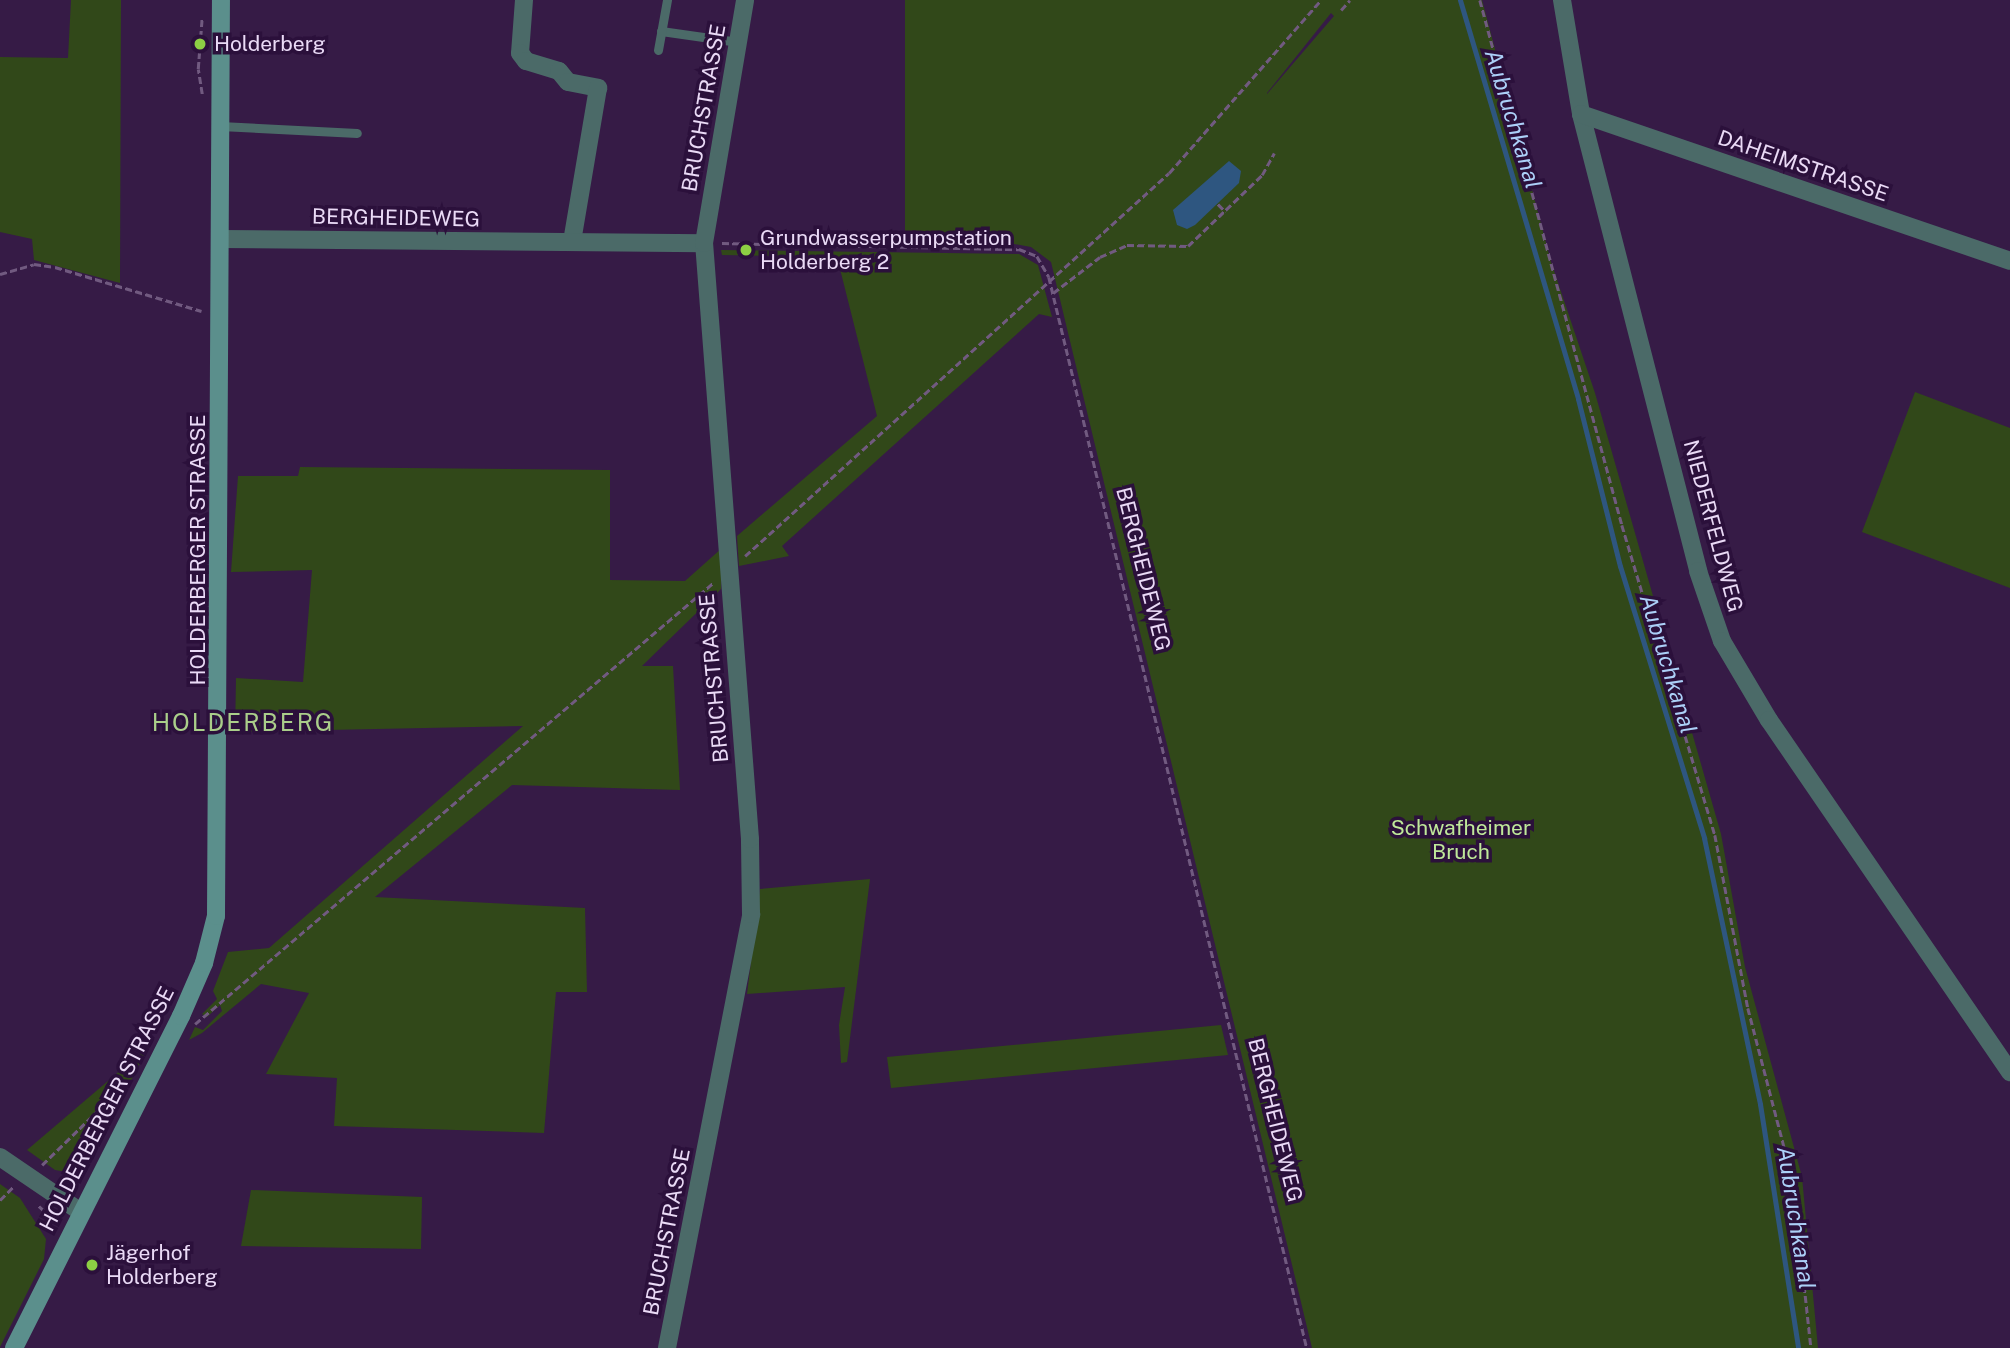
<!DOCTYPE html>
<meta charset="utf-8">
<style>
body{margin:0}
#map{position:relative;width:2010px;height:1348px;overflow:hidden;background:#361b46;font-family:"Public Sans",sans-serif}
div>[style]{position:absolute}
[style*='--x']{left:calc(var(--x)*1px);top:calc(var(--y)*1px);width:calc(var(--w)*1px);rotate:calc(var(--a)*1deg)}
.green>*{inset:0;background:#314819}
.water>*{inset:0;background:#2e5680}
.stream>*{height:5px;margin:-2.5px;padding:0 2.5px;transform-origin:2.5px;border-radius:2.5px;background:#2e5680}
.path>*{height:2.5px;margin-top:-1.25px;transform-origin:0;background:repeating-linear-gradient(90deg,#715a80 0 7px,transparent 0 10.5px)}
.service>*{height:9px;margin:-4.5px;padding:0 4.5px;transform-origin:4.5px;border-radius:4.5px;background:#4b6a68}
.minor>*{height:18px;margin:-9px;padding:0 9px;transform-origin:9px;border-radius:9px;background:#4b6a68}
.secondary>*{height:18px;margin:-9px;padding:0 9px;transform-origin:9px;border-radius:9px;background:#5b8f8c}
.dots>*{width:19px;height:19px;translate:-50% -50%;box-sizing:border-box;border:4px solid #2b103b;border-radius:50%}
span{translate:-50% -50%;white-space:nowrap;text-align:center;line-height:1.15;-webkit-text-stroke:7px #2b103b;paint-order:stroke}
.poi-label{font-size:21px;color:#eadaf6}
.left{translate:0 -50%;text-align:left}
.street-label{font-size:21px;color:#eadaf6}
.park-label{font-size:21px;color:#bfe99a}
.water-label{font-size:23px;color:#acd0f8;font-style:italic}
.quarter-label{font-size:24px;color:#aace8a;letter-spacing:2px}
</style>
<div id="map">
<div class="green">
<div style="clip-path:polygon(71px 0,121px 0,120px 283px,34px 260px,32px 239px,0 232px,0 57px,68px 58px)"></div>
<div style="clip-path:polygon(evenodd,905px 0,1482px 0,1551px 262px,1595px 393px,1721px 834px,1745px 967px,1802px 1177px,1818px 1348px,1312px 1348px,1051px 262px,1031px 247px,1009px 243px,905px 241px,905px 0,1331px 13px,1334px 16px,1267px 94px,1267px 93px,1331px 13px)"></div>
<div style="clip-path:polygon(721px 250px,1019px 254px,1038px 265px,1052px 317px,1039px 314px,782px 546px,789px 556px,739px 566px,737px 536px,877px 416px,837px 257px,722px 255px)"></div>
<div style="clip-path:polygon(1915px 392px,2010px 428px,2010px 588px,1862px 532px)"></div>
<div style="clip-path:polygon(300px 467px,610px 470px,610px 580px,685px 581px,722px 548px,721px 589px,642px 666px,673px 666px,680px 790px,512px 785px,375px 897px,585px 908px,587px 992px,556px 992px,544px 1133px,334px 1126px,337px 1078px,266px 1074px,309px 993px,261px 984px,202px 1033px,189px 1040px,195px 1027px,203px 1030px,222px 1011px,220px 1005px,207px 1017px,202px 1014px,217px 999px,213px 991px,228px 952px,269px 948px,523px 726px,235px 732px,236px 678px,303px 682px,312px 570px,231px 572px,238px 476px,298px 476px)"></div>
<div style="clip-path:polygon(870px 879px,847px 1062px,841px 1063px,839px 1025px,845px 987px,747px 994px,760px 889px)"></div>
<div style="clip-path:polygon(1221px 1025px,1228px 1055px,891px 1088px,887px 1057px)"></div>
<div style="clip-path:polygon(149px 1046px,87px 1165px,67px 1172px,55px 1170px,27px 1150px)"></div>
<div style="clip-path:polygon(0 1184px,20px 1198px,46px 1239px,44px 1259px,0 1347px)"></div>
<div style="clip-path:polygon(251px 1190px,422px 1197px,421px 1249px,241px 1246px)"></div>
</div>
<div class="water">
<div style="clip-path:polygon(1229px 161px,1241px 171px,1239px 183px,1195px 225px,1187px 229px,1177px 225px,1173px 210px)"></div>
</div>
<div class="stream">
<div style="--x:1460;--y:0;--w:416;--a:73.5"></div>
<div style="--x:1578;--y:399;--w:172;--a:75.9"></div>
<div style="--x:1620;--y:566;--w:285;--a:72.8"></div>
<div style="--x:1704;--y:838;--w:272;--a:78.1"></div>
<div style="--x:1760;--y:1104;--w:247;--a:81.1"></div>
</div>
<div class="path">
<div style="--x:1480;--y:0;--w:544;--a:74.86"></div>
<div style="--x:1622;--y:525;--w:324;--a:73.3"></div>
<div style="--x:1715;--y:835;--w:176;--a:79.2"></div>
<div style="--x:1748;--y:1008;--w:179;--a:75.4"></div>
<div style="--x:1793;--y:1181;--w:168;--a:83.8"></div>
<div style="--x:1341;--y:10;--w:13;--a:-48"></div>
<div style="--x:202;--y:94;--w:25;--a:-99"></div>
<div style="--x:198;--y:69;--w:52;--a:-85.6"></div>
<div style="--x:1218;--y:204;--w:11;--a:45"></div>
<div style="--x:722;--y:243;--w:297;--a:1.2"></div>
<div style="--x:1019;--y:249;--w:19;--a:21"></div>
<div style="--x:1037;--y:256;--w:24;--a:60"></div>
<div style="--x:1049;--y:277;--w:1102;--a:76.46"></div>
<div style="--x:0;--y:274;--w:35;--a:-16"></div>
<div style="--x:34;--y:264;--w:21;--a:8"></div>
<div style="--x:55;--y:267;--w:153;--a:16.7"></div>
<div style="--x:1053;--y:293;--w:59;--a:-37.5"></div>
<div style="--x:1100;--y:257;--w:30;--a:-24"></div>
<div style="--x:1127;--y:245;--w:61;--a:0.9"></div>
<div style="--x:1188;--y:246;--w:103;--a:-43.8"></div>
<div style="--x:1262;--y:175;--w:25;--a:-61"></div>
<div style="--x:745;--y:556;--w:571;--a:-42.09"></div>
<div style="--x:1169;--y:173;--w:230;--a:-48.7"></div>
<div style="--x:195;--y:1024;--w:680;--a:-40.41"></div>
<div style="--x:42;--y:1165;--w:119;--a:-44.3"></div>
<div style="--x:0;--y:1200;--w:20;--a:-45"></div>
<div style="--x:39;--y:1206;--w:25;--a:43"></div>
</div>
<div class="service">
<div style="--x:661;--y:31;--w:78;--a:8.1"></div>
<div style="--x:658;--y:50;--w:51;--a:-79.8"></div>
<div style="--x:220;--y:126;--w:137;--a:2.9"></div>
</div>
<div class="minor">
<div style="--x:524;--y:0;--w:53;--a:94.3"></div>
<div style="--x:520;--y:53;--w:10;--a:53"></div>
<div style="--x:526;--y:61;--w:34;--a:17"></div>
<div style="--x:559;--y:71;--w:14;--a:51"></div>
<div style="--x:568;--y:82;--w:31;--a:11"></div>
<div style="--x:598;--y:88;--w:156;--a:99.6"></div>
<div style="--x:1562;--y:0;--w:116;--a:80.5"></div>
<div style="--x:1581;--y:114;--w:472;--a:75.6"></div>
<div style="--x:1698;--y:571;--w:74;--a:71.1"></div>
<div style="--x:1722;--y:641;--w:92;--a:59.3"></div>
<div style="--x:1769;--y:720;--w:427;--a:55.6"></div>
<div style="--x:1581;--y:114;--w:453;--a:18.9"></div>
<div style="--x:220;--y:239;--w:484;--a:0.5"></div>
<div style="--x:0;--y:1157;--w:98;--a:34.2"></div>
<div style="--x:667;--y:1348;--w:442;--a:-79"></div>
<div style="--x:751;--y:914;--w:75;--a:-90.8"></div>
<div style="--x:750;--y:839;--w:598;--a:-94.41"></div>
<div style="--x:704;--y:243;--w:246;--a:-80.4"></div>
</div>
<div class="secondary">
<div style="--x:14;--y:1348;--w:372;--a:-63.3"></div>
<div style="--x:181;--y:1016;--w:58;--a:-66.5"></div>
<div style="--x:204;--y:963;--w:49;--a:-75.7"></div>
<div style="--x:216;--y:916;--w:916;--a:-89.69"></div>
</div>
<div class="dots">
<div style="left:200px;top:44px;background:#8dce44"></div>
<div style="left:746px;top:250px;background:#8dce44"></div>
<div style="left:92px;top:1265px;background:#8dce44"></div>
</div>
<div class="poi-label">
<span class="left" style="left:214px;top:44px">Holderberg</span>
<span class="left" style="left:760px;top:250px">Grundwasserpumpstation<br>Holderberg 2</span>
<span class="left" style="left:106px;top:1265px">Jägerhof<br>Holderberg</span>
</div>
<div class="street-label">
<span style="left:704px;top:108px;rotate:-80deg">BRUCHSTRASSE</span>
<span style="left:1803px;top:166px;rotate:19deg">DAHEIMSTRASSE</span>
<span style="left:396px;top:218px;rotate:1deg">BERGHEIDEWEG</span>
<span style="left:1713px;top:526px;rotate:75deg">NIEDERFELDWEG</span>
<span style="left:198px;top:550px;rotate:-90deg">HOLDERBERGER STRASSE</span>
<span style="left:1143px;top:569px;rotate:76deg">BERGHEIDEWEG</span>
<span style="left:714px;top:678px;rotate:-95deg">BRUCHSTRASSE</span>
<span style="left:107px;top:1109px;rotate:-63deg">HOLDERBERGER STRASSE</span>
<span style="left:1275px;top:1120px;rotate:76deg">BERGHEIDEWEG</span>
<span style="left:667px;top:1232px;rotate:-79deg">BRUCHSTRASSE</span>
</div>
<div class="park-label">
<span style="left:1461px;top:840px">Schwafheimer<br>Bruch</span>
</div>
<div class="water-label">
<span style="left:1513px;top:119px;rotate:73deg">Aubruchkanal</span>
<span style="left:1668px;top:664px;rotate:73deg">Aubruchkanal</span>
<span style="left:1796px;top:1218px;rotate:81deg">Aubruchkanal</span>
</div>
<div class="quarter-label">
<span style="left:243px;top:723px">HOLDERBERG</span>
</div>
</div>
